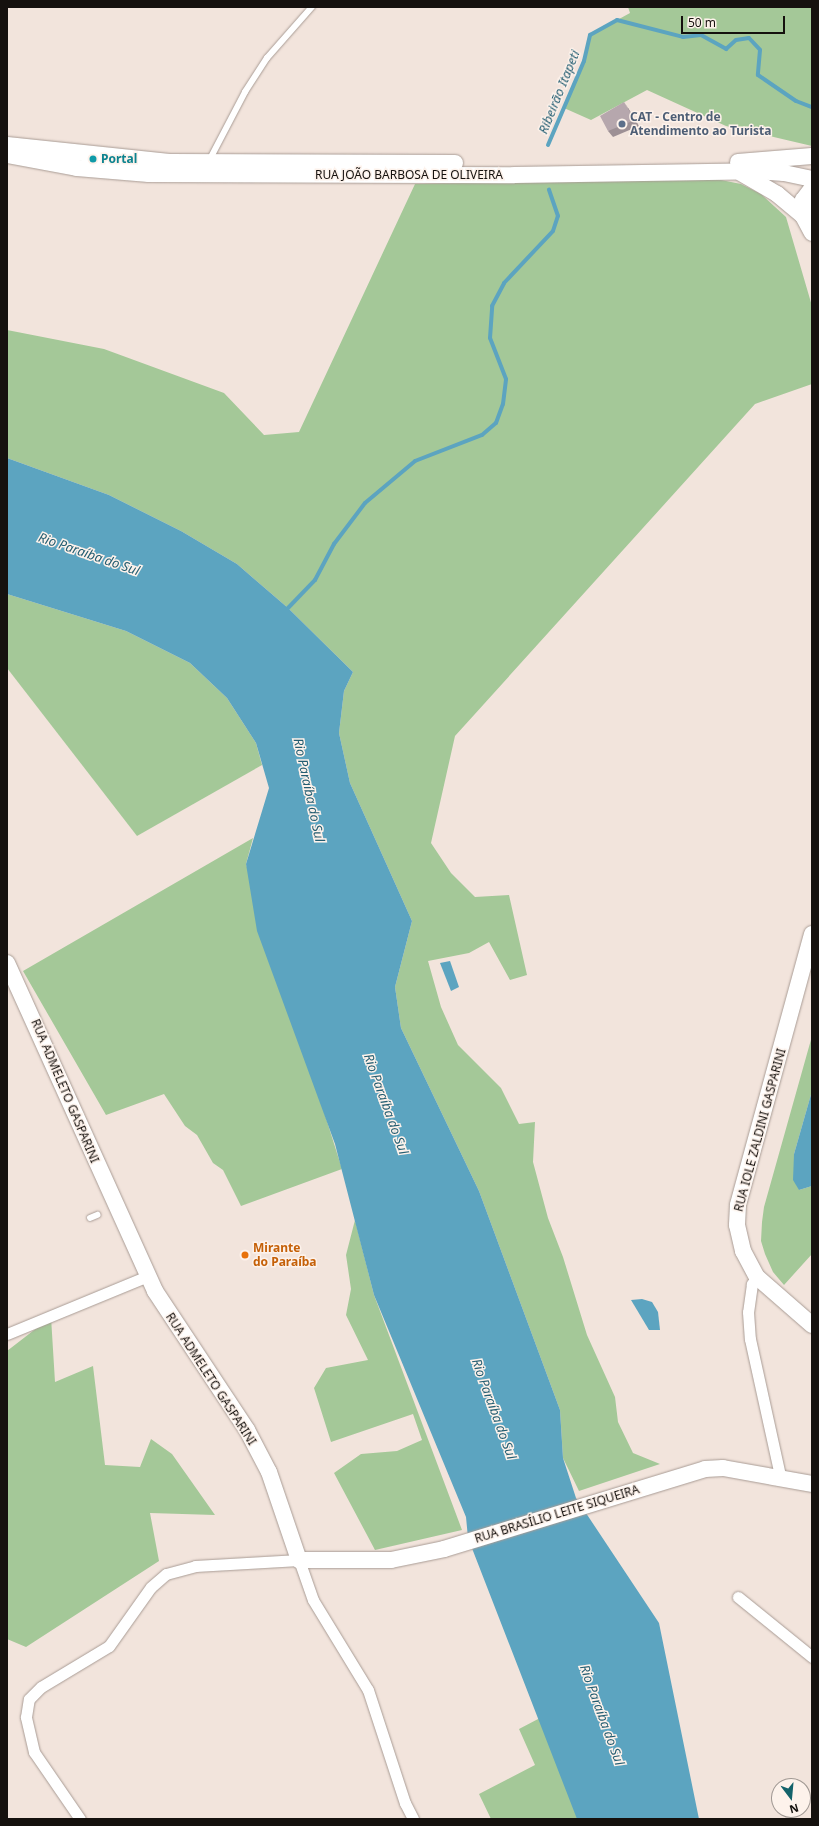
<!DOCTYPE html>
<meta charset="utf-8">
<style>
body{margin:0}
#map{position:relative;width:819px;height:1826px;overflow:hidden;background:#f2e4dc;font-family:"Noto Sans",sans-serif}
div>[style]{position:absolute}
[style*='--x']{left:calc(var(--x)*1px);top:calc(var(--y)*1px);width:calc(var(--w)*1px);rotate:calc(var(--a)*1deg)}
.green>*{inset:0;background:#a4c898}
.water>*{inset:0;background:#5ca4c0}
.stream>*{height:4px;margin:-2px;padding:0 2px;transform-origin:2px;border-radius:2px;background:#5ca4c0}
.roads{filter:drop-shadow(0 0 1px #a99c95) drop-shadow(0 0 1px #a99c95)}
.lane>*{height:5.5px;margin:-2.75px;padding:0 2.75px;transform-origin:2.75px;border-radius:2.75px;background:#fff}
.street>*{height:11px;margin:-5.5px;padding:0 5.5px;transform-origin:5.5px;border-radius:5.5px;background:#fff}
.secondary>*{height:16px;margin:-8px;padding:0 8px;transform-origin:8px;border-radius:8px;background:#fff}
.wall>*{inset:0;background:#9d9095}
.shaded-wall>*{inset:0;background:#7f7579}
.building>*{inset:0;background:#b6a7ad}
.dots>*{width:11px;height:11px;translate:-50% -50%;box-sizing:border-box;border:2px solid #fdf2eb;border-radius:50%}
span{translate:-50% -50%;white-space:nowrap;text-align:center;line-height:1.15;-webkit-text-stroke:3px #fdf2eb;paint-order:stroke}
.service-label{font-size:12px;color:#4e5e75;font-weight:700}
.left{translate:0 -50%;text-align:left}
.culture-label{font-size:12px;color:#0d838f;font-weight:700}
.street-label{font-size:12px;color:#15110e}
.food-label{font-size:12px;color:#c56008;font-weight:700}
.water-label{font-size:13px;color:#235d71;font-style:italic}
.frame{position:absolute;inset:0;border:8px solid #15110e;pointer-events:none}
.north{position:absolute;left:771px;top:1778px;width:40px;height:40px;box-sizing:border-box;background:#fdf2eb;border:1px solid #a09893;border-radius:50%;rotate:164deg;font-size:11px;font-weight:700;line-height:16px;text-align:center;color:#15110e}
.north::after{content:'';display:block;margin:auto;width:14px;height:18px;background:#13626a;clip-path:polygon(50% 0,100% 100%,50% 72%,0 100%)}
.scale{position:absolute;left:681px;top:16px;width:104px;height:18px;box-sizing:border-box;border:2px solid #15110e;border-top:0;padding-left:5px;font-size:12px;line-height:14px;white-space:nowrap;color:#15110e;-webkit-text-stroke:3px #fdf2eb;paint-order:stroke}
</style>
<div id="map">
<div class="green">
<div style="clip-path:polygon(628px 7px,812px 7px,812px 146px,726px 126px,647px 90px,591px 120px,564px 108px,584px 61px,590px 35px,630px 13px)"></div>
<div style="clip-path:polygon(711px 178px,741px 184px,761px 194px,786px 217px,812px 306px,812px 384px,755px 404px,455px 736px,431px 843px,451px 873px,475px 897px,509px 895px,527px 975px,510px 980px,489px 942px,469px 953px,428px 961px,441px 1007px,458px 1045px,501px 1088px,519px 1124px,535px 1122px,533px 1162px,548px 1218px,563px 1257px,587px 1335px,615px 1397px,618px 1422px,633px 1453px,660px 1464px,579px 1491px,563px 1458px,560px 1410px,479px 1191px,401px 1028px,395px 987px,412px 921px,350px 783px,339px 733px,344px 691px,353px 672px,288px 608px,237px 564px,181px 531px,109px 495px,7px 458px,7px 330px,104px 349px,224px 393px,264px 435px,299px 432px,415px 184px)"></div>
<div style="clip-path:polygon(7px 594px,126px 631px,190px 663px,227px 698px,256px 743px,262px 765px,137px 836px,7px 668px)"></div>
<div style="clip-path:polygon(253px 838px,246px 864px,342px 1169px,241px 1206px,223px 1170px,213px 1163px,197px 1135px,185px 1126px,164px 1094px,106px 1115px,23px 971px)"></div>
<div style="clip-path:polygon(812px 1036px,812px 1091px,794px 1154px,799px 1190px,812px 1186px,812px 1254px,784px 1285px,773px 1272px,765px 1254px,761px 1241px,762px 1222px,764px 1207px)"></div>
<div style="clip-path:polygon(355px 1220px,374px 1295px,462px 1530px,375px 1550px,334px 1473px,361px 1454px,397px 1451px,422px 1440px,413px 1414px,331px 1442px,314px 1388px,326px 1368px,368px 1360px,346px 1315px,351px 1289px,346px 1255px)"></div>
<div style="clip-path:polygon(51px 1317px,55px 1382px,93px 1366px,105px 1465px,140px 1467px,151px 1439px,172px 1454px,215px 1515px,150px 1513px,159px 1561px,26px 1647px,7px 1639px,7px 1351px)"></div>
<div style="clip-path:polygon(540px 1718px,578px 1819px,491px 1819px,479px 1794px,535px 1765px,519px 1729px)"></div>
</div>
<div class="water">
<div style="clip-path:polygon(7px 458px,109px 495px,181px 531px,237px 564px,288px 608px,353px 672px,344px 691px,339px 733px,350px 783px,412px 921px,395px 987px,401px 1028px,479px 1191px,560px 1410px,563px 1458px,576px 1498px,659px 1623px,699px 1819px,577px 1819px,468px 1538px,466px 1517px,374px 1295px,335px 1144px,257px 931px,246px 864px,269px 788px,256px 743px,227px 698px,190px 663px,126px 631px,7px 594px)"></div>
<div style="clip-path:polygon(450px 961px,459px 987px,451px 991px,440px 963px)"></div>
<div style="clip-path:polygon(812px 1091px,812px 1186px,799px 1190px,793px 1180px,794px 1154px)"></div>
<div style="clip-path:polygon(642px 1299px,652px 1302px,658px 1312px,660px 1330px,649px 1330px,631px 1300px)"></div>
</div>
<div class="stream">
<div style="--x:548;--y:145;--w:91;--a:-66.8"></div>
<div style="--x:584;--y:61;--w:27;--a:-77"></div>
<div style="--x:590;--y:35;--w:31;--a:-29"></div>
<div style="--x:617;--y:20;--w:68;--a:14.4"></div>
<div style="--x:683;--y:37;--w:18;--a:-6"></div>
<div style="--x:701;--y:35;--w:29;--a:29"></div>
<div style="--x:726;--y:49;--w:13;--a:-42"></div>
<div style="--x:736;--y:40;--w:13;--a:-9"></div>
<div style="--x:749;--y:38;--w:16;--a:47"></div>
<div style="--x:760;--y:50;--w:25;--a:95"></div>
<div style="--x:758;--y:75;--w:46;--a:34.4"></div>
<div style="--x:796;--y:101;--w:17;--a:21"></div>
<div style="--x:288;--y:608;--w:39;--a:-46"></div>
<div style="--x:315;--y:580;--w:41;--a:-62.2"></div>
<div style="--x:334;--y:544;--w:51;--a:-52.9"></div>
<div style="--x:365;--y:503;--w:65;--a:-40"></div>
<div style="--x:415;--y:461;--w:72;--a:-21.2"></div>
<div style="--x:482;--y:435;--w:18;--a:-41"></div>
<div style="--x:496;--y:423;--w:20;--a:-70"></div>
<div style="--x:503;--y:404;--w:25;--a:-83"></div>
<div style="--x:506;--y:379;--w:44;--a:-111.3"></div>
<div style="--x:490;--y:338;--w:32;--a:-86"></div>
<div style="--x:492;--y:306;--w:26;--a:-62"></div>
<div style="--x:504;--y:283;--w:71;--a:-46.7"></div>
<div style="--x:553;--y:231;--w:16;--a:-72"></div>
<div style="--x:558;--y:216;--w:28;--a:-109"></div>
</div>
<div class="roads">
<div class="lane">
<div style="--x:209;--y:161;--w:78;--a:-62.4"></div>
<div style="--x:245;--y:92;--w:40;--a:-57.1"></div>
<div style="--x:267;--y:58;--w:68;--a:-48.6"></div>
<div style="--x:90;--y:1218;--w:8;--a:-23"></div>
</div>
<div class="street">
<div style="--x:757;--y:1277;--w:9;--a:126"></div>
<div style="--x:752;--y:1284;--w:28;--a:98"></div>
<div style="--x:748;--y:1312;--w:27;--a:86"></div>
<div style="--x:750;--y:1339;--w:140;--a:77.6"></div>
<div style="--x:7;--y:1334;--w:152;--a:-22.4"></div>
<div style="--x:738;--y:1597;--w:95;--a:39"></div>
<div style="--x:80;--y:1819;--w:81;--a:-124.5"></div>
<div style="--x:34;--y:1752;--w:36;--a:-103"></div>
<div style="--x:26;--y:1717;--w:18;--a:-81"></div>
<div style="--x:29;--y:1699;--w:17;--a:-45"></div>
<div style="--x:41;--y:1687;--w:79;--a:-31.1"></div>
<div style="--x:109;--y:1646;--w:72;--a:-54.6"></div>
<div style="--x:151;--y:1587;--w:20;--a:-41"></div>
<div style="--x:166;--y:1574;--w:30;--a:-15"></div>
<div style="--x:195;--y:1566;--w:104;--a:-3.3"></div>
<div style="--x:299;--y:1560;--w:42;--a:70.7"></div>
<div style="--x:313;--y:1600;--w:105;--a:58.6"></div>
<div style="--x:368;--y:1690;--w:119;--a:71.9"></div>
<div style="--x:405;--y:1803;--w:18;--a:63"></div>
</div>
<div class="secondary">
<div style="--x:7;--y:145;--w:163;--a:6"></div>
<div style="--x:169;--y:162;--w:286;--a:0.2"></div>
<div style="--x:7;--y:155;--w:71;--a:10.5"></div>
<div style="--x:77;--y:168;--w:72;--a:4.8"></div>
<div style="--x:149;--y:174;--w:365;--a:0.2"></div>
<div style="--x:514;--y:175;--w:242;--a:-0.9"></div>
<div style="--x:756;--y:171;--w:28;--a:4"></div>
<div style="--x:784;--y:173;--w:29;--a:12"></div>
<div style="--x:738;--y:162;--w:74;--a:-4.6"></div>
<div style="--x:741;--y:173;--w:42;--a:30.3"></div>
<div style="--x:777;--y:194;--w:34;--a:40"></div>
<div style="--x:803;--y:216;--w:19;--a:62"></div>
<div style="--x:803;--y:216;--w:16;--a:-90"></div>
<div style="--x:803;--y:200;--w:15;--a:-53"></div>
<div style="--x:812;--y:934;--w:281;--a:105.3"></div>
<div style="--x:738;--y:1205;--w:20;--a:93"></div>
<div style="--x:737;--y:1225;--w:27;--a:77"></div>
<div style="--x:743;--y:1251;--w:30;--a:62"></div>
<div style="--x:757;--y:1277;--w:73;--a:41.1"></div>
<div style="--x:7;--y:963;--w:360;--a:65.7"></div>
<div style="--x:155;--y:1291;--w:167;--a:56.5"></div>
<div style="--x:247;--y:1430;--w:47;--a:62.4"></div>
<div style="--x:269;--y:1472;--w:93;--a:71.2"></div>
<div style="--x:299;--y:1560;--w:92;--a:0"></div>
<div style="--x:391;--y:1560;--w:54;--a:-11.7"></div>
<div style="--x:444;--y:1549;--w:273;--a:-17"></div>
<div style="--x:705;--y:1469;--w:18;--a:-3"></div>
<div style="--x:723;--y:1468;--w:90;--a:10.2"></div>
</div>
</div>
<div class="wall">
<div style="clip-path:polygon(628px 108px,639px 126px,613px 137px,608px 131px)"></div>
</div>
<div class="shaded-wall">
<div style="clip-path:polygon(624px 102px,628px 108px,639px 126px,635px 120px)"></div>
</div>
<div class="building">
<div style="clip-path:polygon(624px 102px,635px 120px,608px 131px,600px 116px)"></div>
</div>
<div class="dots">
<div style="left:622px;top:124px;background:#5c6f8a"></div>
<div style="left:93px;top:159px;background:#0f9aa8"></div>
<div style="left:245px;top:1255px;background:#e8710a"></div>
</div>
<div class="service-label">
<span class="left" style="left:630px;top:124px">CAT - Centro de<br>Atendimento ao Turista</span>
</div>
<div class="culture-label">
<span class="left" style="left:101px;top:159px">Portal</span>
</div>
<div class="street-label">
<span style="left:409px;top:175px">RUA JOÃO BARBOSA DE OLIVEIRA</span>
<span style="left:65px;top:1091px;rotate:67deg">RUA ADMELETO GASPARINI</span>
<span style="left:760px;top:1130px;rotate:-75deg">RUA IOLE ZALDINI GASPARINI</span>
<span style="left:211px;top:1379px;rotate:57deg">RUA ADMELETO GASPARINI</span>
<span style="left:557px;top:1514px;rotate:-17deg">RUA BRASÍLIO LEITE SIQUEIRA</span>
</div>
<div class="food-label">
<span class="left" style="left:253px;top:1255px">Mirante<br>do Paraíba</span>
</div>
<div class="water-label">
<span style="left:559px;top:92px;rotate:-68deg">Ribeirão Itapeti</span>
<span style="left:89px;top:554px;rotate:19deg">Rio Paraíba do Sul</span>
<span style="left:309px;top:790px;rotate:78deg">Rio Paraíba do Sul</span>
<span style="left:386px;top:1104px;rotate:70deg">Rio Paraíba do Sul</span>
<span style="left:494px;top:1409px;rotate:70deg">Rio Paraíba do Sul</span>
<span style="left:602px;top:1715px;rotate:70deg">Rio Paraíba do Sul</span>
</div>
<div class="frame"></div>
<div class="north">N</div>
<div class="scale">50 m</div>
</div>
